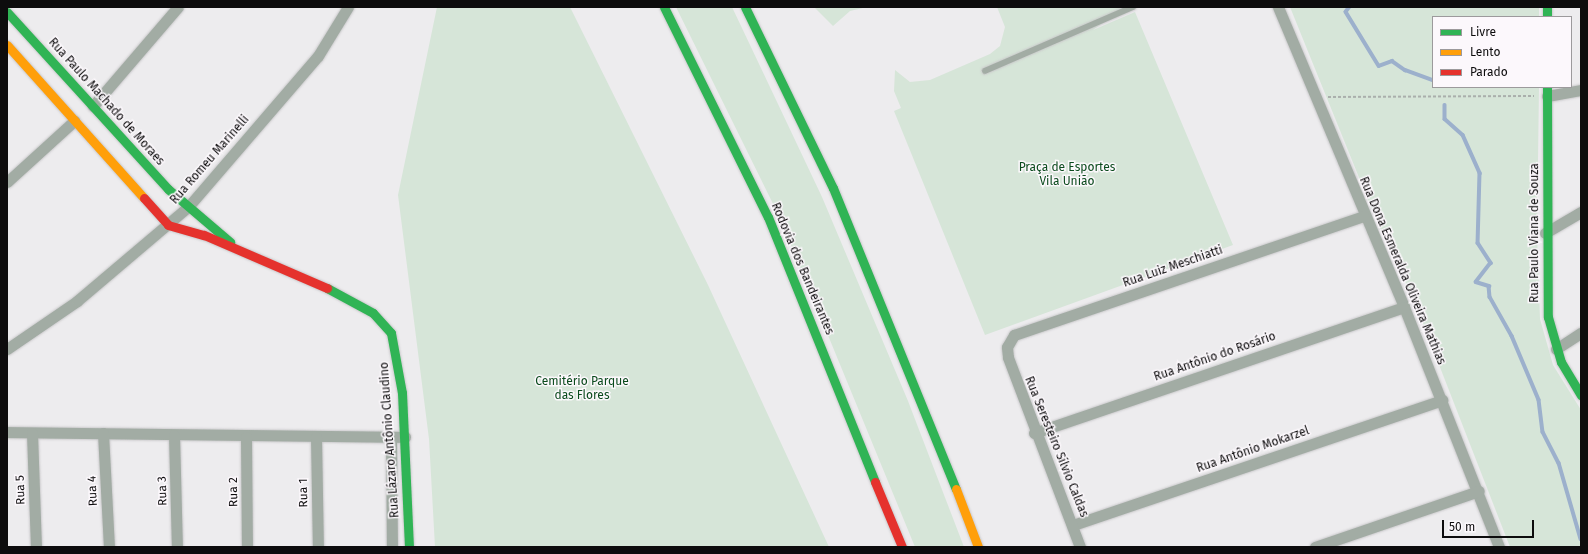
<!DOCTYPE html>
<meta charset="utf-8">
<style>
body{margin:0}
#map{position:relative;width:1588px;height:554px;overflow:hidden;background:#edecee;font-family:"Fira Sans",sans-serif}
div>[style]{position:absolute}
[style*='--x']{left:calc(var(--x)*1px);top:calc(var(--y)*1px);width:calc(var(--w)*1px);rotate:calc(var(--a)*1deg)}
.green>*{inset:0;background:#d6e5d8}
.stream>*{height:3.5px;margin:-1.75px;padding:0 1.75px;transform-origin:1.75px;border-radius:1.75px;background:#9cb0cc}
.path>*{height:2px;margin-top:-1px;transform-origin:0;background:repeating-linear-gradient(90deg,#aaafac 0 3px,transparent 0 5px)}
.roads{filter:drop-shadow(0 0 1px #c9c8ca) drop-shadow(0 0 1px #c9c8ca)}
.lane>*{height:5.5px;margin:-2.75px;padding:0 2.75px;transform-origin:2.75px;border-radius:2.75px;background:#a2aca4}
.street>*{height:11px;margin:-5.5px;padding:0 5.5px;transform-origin:5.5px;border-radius:5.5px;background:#a2aca4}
.fast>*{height:9px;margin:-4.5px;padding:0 4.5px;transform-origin:4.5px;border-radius:4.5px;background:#30b455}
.slow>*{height:9px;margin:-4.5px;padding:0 4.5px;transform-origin:4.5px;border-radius:4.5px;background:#ff9f0a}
.jam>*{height:9px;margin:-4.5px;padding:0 4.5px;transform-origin:4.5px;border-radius:4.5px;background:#e5322d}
span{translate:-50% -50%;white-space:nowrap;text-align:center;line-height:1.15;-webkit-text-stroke:3px #fcf8fc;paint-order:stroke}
.street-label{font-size:12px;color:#0d0c0d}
.park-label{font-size:12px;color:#0b4b1d}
.frame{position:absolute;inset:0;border:8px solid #0d0c0d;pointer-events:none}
.legend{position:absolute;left:1432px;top:16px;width:140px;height:72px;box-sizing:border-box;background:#fcf8fc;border:1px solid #9c9a9c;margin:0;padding:5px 7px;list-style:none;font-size:12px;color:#0d0c0d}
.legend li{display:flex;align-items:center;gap:8px;height:20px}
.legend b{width:20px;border:1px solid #9c9a9c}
.scale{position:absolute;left:1442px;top:520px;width:92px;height:18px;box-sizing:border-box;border:2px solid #0d0c0d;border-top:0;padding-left:5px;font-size:12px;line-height:14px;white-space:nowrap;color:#0d0c0d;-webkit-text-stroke:3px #fcf8fc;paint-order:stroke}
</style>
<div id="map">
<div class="green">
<div style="clip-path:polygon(437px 7px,570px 7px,708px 285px,829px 547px,435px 547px,429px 439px,398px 195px)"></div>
<div style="clip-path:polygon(676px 7px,732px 7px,822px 197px,908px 401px,964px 547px,915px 547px,779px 216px)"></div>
<div style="clip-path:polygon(814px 7px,867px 7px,850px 11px,833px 26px)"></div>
<div style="clip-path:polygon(997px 7px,1125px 7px,1093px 30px,1135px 12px,1233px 245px,985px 335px,894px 111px,901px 108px,894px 91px,895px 70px,910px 82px,930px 80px,990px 54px,1000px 46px,1005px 27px)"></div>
<div style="clip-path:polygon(1290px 7px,1539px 7px,1539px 17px,1433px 17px,1433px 87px,1539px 87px,1537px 233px,1540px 319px,1553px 365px,1581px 410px,1581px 547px,1510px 547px,1415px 303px,1373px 212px)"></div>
</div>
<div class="stream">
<div style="--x:1350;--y:7;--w:6;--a:129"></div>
<div style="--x:1346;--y:12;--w:63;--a:58.6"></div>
<div style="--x:1379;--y:66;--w:14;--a:-21"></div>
<div style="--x:1392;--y:61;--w:16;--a:35"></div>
<div style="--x:1405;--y:70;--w:30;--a:20"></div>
<div style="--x:1445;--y:105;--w:14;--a:90"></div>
<div style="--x:1445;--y:119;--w:24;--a:42"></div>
<div style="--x:1463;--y:135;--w:42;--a:65.9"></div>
<div style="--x:1480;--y:173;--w:70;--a:91.6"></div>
<div style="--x:1478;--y:243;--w:24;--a:57"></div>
<div style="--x:1491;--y:263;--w:24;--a:128"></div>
<div style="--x:1476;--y:282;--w:14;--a:17"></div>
<div style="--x:1489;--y:286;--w:11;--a:85"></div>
<div style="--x:1490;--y:297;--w:45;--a:60.6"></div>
<div style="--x:1512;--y:336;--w:69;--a:67.1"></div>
<div style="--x:1539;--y:400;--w:32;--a:83"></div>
<div style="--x:1543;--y:432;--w:35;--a:63"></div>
<div style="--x:1559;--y:463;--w:79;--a:73.9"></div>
</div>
<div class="path">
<div style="--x:1328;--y:97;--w:206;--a:-0.3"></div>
</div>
<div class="roads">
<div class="lane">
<div style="--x:985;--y:71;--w:161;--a:-23.4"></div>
</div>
<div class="street">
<div style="--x:1278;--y:7;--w:325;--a:67.2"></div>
<div style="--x:1404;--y:307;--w:258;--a:68.4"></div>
<div style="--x:1547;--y:96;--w:35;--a:-10"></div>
<div style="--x:93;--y:106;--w:130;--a:-49.4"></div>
<div style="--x:7;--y:182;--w:91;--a:-42.3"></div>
<div style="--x:1545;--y:233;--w:42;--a:-30.3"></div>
<div style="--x:7;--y:349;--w:85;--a:-34.4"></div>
<div style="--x:77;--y:301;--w:145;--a:-40.3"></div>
<div style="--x:188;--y:207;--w:199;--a:-49.3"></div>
<div style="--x:318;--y:56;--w:57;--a:-58.5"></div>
<div style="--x:1556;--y:349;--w:30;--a:-33"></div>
<div style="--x:7;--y:432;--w:398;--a:0.7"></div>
<div style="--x:32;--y:433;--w:114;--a:88"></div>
<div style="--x:103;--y:433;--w:114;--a:87"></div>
<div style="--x:1034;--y:433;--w:391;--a:-18.8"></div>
<div style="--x:174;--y:435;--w:112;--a:88.5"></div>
<div style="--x:246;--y:437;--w:110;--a:89.5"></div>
<div style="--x:316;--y:437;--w:110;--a:89"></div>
<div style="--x:391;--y:438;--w:109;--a:89.5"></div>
<div style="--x:1073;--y:525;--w:390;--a:-18.7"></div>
<div style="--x:1080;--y:547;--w:203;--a:-110.8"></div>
<div style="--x:1008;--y:357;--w:10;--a:-96"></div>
<div style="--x:1007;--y:347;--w:14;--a:-60"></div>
<div style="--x:1014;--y:335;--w:369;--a:-18.8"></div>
<div style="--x:1315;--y:547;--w:173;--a:-18.9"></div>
</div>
<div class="fast">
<div style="--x:664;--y:7;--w:234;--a:63.7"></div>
<div style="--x:768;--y:217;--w:286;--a:68"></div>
<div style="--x:745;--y:7;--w:201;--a:64.1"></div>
<div style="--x:833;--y:188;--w:325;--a:67.8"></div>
<div style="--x:1547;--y:7;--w:10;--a:90"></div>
<div style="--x:7;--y:12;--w:239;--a:47.7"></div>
<div style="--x:168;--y:189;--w:82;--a:40.5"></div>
<div style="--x:1547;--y:87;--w:230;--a:89.8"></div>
<div style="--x:1548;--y:317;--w:47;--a:73.9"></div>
<div style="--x:1561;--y:362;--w:39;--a:59"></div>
<div style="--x:327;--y:288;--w:52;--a:28.5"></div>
<div style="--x:373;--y:313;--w:27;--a:48"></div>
<div style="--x:391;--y:333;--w:61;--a:79.6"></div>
<div style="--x:402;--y:393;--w:154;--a:87.4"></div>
</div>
<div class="slow">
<div style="--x:7;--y:45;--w:205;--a:48.2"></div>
<div style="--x:956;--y:489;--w:62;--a:69.2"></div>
</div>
<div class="jam">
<div style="--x:144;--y:198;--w:36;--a:48"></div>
<div style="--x:168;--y:225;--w:37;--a:16"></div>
<div style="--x:204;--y:235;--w:134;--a:23.3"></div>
<div style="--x:875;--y:482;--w:70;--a:67.4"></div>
</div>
</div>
<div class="street-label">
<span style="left:106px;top:102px;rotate:48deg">Rua Paulo Machado de Moraes</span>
<span style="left:210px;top:160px;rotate:-49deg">Rua Romeu Marinelli</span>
<span style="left:1535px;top:233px;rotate:-90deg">Rua Paulo Viana de Souza</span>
<span style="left:1173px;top:267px;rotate:-19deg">Rua Luiz Meschiatti</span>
<span style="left:802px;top:269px;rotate:67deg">Rodovia dos Bandeirantes</span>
<span style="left:1402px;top:271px;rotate:67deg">Rua Dona Esmeralda Oliveira Mathias</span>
<span style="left:1215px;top:357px;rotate:-19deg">Rua Antônio do Rosário</span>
<span style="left:390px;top:440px;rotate:-94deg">Rua Lázaro Antônio Claudino</span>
<span style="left:1056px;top:447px;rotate:68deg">Rua Seresteiro Sílvio Caldas</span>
<span style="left:1253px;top:450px;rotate:-19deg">Rua Antônio Mokarzel</span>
<span style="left:21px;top:490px;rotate:-92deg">Rua 5</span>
<span style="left:93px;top:491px;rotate:-93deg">Rua 4</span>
<span style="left:163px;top:491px;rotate:-92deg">Rua 3</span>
<span style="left:234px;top:492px;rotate:-91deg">Rua 2</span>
<span style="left:304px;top:493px;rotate:-91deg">Rua 1</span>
</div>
<div class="park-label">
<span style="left:1067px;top:175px">Praça de Esportes<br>Vila União</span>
<span style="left:582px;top:389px">Cemitério Parque<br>das Flores</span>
</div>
<div class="frame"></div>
<ul class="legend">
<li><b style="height:5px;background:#30b455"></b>Livre</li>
<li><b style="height:5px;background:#ff9f0a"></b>Lento</li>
<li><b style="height:5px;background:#e5322d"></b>Parado</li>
</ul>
<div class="scale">50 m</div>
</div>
